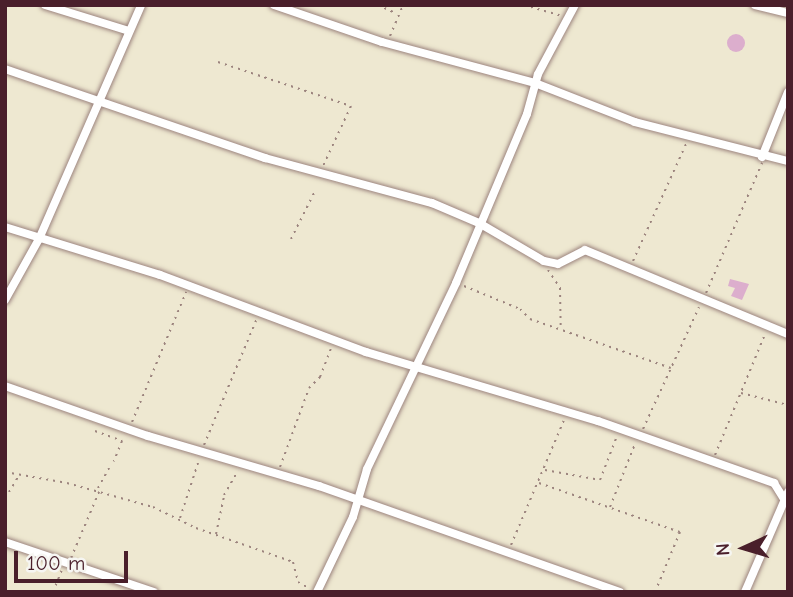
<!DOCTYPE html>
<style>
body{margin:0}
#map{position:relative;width:793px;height:597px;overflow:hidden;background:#eee8d1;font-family:"Comic Neue",sans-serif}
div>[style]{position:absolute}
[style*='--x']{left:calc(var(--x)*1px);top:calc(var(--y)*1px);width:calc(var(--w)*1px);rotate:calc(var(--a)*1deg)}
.building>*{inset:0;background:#dcaecd}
.round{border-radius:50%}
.path>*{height:2px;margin-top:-1px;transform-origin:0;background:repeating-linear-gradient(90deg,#9c847e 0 2px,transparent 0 7px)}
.roads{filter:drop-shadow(0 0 2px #9c847e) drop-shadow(0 0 2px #9c847e)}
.minor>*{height:8px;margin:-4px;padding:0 4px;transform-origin:4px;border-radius:4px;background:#fff}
span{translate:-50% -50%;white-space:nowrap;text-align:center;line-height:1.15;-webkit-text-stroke:7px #f6f6f2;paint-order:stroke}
.frame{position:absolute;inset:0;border:7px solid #4a1f2b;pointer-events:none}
.north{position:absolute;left:709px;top:513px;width:70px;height:70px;-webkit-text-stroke:5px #f6f6f2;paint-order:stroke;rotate:266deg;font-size:19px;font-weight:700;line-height:28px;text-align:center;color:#4a1f2b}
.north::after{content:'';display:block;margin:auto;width:24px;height:32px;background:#4a1f2b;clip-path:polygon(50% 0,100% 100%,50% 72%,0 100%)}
.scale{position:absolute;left:14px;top:551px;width:114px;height:32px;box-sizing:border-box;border:4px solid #4a1f2b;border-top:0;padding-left:9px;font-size:21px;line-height:24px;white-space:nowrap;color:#4a1f2b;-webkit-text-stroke:5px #f6f6f2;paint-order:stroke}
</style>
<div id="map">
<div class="building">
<div class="round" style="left:727px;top:34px;width:18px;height:18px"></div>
<div style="clip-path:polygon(730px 279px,749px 284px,742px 300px,731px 296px,735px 288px,728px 286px)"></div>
</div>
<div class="path">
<div style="--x:378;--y:5;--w:19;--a:25"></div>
<div style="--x:524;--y:5;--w:37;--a:16"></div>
<div style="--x:390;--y:36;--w:34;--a:-67"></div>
<div style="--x:218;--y:62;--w:140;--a:18.3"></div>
<div style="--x:351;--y:106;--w:66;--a:115"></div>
<div style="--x:291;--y:239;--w:54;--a:-63.4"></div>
<div style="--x:633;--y:261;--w:131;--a:-65.6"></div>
<div style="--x:548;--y:270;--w:22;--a:56"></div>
<div style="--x:560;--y:288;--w:39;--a:89"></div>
<div style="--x:464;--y:286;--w:61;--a:22.3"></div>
<div style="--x:520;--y:309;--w:14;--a:45"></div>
<div style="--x:530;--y:319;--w:149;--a:19.2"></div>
<div style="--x:706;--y:293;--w:142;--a:-66.7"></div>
<div style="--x:741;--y:393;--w:49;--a:14.3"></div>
<div style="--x:132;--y:422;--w:141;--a:-67.4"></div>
<div style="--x:643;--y:429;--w:134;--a:-65.3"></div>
<div style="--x:95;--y:431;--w:29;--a:20"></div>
<div style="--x:122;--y:441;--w:22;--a:112"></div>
<div style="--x:204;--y:445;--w:138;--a:-67.3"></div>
<div style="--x:715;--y:455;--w:131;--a:-67.5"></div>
<div style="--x:280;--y:467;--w:84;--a:-69.8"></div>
<div style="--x:309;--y:388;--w:16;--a:-45"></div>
<div style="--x:320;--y:377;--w:30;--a:-69"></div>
<div style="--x:545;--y:470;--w:56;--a:10.3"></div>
<div style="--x:600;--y:480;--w:47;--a:-68.9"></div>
<div style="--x:5;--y:472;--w:63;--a:10.1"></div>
<div style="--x:67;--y:483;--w:89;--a:15.6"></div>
<div style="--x:153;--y:507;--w:48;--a:26"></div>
<div style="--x:196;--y:528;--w:103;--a:19.3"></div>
<div style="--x:293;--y:562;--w:21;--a:76"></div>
<div style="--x:298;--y:582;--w:13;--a:29"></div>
<div style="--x:539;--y:483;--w:149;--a:19.2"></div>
<div style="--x:680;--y:532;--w:65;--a:112.6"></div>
<div style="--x:98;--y:488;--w:23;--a:-61"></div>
<div style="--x:9;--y:492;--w:17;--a:-59"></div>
<div style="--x:610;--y:507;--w:68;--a:-68.4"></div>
<div style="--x:180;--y:518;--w:61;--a:-71.9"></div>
<div style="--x:216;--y:534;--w:40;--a:-78"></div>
<div style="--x:224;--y:495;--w:28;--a:-60"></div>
<div style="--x:511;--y:545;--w:138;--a:-67"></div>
<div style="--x:71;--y:558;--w:72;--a:-67"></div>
<div style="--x:53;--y:592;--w:24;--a:-68"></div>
</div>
<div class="roads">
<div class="minor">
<div style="--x:45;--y:5;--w:88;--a:17.2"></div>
<div style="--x:274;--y:5;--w:114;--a:18.9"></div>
<div style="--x:382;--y:42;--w:158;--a:15"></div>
<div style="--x:535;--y:83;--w:107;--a:21.3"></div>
<div style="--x:635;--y:122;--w:158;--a:14.3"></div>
<div style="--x:755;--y:5;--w:34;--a:14"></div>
<div style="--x:5;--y:69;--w:275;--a:18.9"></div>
<div style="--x:265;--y:158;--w:173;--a:15.1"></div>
<div style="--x:432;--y:203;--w:51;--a:23.1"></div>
<div style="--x:479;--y:223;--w:75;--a:30.3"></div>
<div style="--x:544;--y:261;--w:14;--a:12"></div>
<div style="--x:558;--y:264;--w:30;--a:-27"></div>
<div style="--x:585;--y:250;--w:220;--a:22.5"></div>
<div style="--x:762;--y:157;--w:70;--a:-68.2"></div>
<div style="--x:5;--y:227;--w:162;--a:17.2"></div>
<div style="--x:160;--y:275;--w:220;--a:20.5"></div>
<div style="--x:366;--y:352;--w:242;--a:16.6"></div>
<div style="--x:598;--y:421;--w:187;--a:19.4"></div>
<div style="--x:774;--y:483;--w:19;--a:58"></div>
<div style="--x:5;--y:300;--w:70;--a:-60.9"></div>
<div style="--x:39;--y:239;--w:255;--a:-66.4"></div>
<div style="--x:5;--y:386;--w:151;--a:19.3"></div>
<div style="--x:148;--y:436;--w:178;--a:16.3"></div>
<div style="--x:319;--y:486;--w:319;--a:19.4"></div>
<div style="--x:5;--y:542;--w:157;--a:18.6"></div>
<div style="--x:317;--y:592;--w:83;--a:-64.4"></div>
<div style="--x:353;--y:517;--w:50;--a:-73.7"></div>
<div style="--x:367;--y:469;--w:206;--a:-64.4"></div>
<div style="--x:456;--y:283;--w:183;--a:-67.2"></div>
<div style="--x:527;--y:114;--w:41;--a:-74.6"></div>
<div style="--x:538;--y:74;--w:78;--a:-61.8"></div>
<div style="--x:745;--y:592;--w:109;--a:-66.7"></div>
</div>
</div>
<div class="frame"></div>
<div class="north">N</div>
<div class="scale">100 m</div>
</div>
